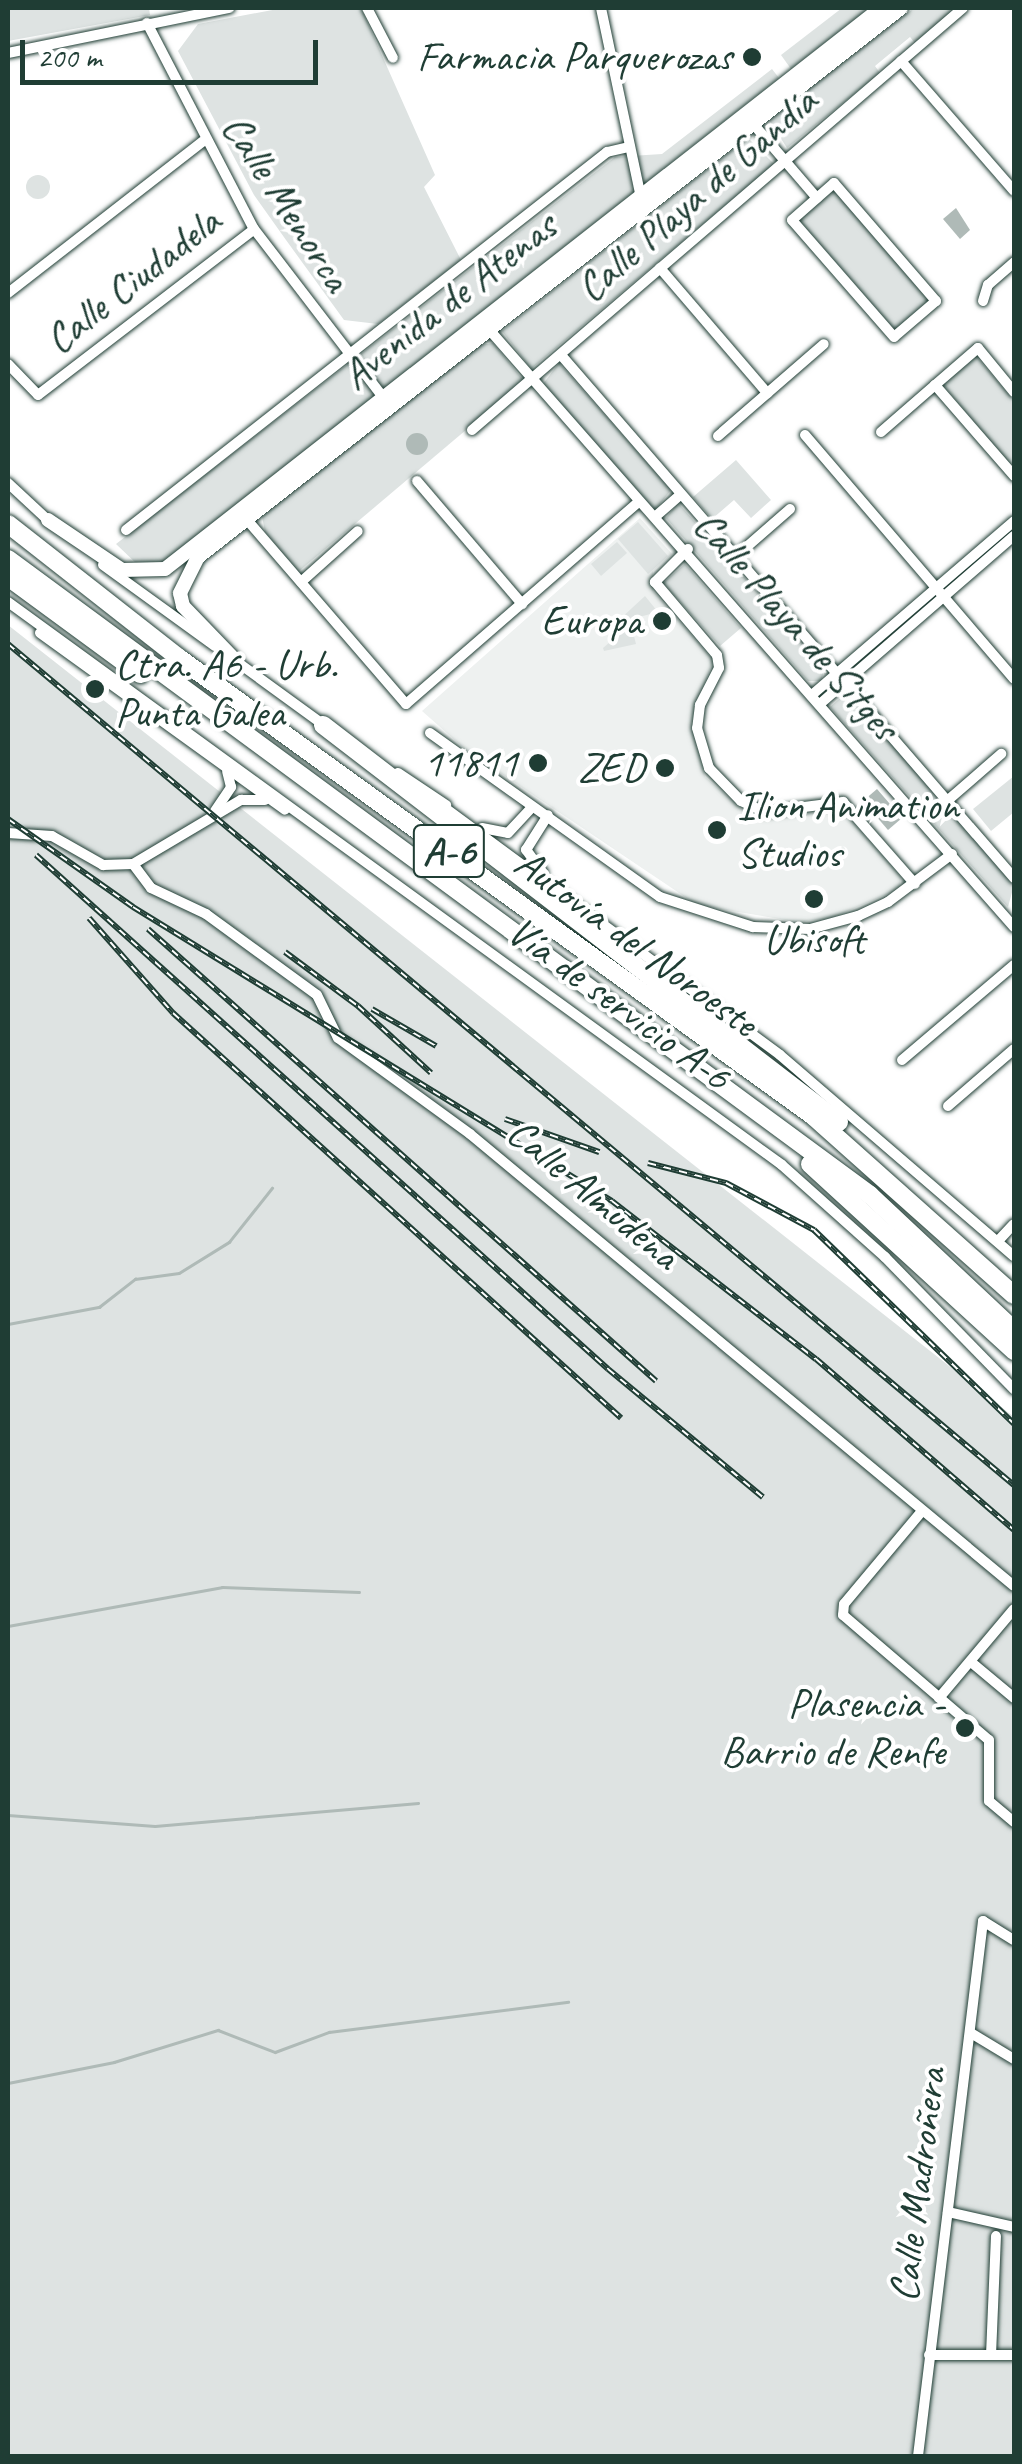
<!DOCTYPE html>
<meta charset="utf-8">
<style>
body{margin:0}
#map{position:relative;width:1022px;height:2464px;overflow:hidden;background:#fff;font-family:Caveat,sans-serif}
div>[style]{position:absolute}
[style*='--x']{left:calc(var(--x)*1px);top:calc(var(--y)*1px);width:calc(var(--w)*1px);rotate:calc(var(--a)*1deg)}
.built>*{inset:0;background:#eef1f0}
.green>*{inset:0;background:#dee3e2}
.round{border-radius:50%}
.water>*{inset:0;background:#afbab7}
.stream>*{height:2.5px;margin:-1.25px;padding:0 1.25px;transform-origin:1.25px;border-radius:1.25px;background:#afbab7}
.roads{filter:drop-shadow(0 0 2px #1f3d34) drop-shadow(0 0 2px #1f3d34)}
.minor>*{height:10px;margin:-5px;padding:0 5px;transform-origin:5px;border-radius:5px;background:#fff}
.secondary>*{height:14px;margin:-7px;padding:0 7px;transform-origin:7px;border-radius:7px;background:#fff}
.motorway>*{height:18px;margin:-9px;padding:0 9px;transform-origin:9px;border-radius:9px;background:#fff}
.rail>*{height:6px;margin-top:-3px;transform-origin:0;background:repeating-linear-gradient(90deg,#fff 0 8px,#1f3d34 0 16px);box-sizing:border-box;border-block:2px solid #1f3d34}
.dots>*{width:28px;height:28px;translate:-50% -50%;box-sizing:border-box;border:5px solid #fff;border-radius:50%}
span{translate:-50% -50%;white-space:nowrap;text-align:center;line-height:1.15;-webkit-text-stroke:8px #fff;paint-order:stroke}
.shield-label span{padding:2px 8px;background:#fff;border:2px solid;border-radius:8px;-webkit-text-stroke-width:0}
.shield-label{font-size:40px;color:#1f3d34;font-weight:700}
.poi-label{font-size:42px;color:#1f3d34}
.right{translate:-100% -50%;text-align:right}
.left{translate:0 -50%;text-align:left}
.street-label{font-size:42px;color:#1f3d34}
.frame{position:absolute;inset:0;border:10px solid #1f3d34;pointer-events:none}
.scale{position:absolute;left:20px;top:40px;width:298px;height:45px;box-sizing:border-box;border:5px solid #1f3d34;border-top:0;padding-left:12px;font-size:30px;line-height:35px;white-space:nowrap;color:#1f3d34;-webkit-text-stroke:8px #fff;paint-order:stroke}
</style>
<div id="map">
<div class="built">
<div style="clip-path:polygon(640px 518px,672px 554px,653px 571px,653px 591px,713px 660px,691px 723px,705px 777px,745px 812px,772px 819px,841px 809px,901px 877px,899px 889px,831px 918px,798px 922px,697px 905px,465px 749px,422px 711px)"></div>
</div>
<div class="green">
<div style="clip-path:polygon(8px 8px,149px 8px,150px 15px,8px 41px)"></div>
<div style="clip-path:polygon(283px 8px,361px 8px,435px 175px,424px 187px,461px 260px,378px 324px,344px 320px,286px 240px,254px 195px,178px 51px,198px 24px)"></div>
<div style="clip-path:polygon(842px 8px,869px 8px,791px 69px,781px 55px)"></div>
<div style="clip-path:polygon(914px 8px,955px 8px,915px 43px,910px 37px,875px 66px,880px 73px,787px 148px,769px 120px)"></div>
<div style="clip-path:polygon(772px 69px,779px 78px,163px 562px,139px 566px,116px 544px,615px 157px,662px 154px)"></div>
<div style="clip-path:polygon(748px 138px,774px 164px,531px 369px,502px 331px)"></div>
<div class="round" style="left:26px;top:175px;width:24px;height:24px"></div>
<div style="clip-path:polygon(834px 190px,929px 300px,895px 330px,799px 220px)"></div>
<div style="clip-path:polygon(493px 343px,524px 381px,298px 572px,265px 532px,262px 516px,480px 345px)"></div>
<div style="clip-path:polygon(976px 356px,1014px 401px,1014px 469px,943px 385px)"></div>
<div style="clip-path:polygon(559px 363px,671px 490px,656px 509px,648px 509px,543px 384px)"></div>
<div style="clip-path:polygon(736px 460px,771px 500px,751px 518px,734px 500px,712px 519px,693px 497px)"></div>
<div style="clip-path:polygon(678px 503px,825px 668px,821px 681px,808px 681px,666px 518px)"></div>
<div style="clip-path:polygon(638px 522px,668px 556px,648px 574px,618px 539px)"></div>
<div style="clip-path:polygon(617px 542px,627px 553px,601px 576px,591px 564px)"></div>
<div style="clip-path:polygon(685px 564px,741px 628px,720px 646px,663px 583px)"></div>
<div style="clip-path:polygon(645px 596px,658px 612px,620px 622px,619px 620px)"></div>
<div style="clip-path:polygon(631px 624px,636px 644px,604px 651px,603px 648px)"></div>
<div style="clip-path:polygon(8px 625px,1014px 1417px,1014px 2456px,8px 2456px)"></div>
<div style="clip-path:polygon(847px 692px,1014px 885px,1008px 907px,830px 707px)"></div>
<div style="clip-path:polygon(1014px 776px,1014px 812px,991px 831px,973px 809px)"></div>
</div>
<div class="water">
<div style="clip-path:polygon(956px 208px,970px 230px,960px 239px,943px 219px)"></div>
<div class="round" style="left:406px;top:433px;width:22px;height:22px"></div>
<div style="clip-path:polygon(877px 789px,902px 818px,888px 830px,863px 801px)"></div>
</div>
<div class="stream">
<div style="--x:8;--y:1324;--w:93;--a:-10.6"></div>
<div style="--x:99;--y:1307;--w:46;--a:-37.9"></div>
<div style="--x:135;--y:1279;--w:44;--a:-7.8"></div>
<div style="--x:179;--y:1273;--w:59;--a:-31.8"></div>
<div style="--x:229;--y:1242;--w:69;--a:-51.5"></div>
<div style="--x:8;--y:1626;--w:218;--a:-10.3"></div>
<div style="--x:222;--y:1587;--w:137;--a:2.1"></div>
<div style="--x:8;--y:1815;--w:147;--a:4.3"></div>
<div style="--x:155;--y:1826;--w:264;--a:-5"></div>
<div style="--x:8;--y:2083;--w:108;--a:-11.2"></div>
<div style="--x:114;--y:2062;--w:109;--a:-17.1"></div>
<div style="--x:218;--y:2030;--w:61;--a:21.1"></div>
<div style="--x:275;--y:2052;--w:58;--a:-20.3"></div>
<div style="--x:329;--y:2032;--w:241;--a:-7.2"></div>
</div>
<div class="roads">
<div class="minor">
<div style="--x:367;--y:8;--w:56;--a:62.5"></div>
<div style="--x:601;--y:8;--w:198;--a:78.1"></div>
<div style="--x:147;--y:23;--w:232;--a:62.6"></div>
<div style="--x:254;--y:229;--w:217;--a:52.5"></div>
<div style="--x:8;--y:53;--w:226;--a:-11.5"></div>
<div style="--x:901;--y:61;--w:172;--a:49"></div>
<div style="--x:749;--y:119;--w:104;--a:49.3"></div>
<div style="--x:834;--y:183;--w:156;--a:49.2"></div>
<div style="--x:936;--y:301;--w:55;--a:139.4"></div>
<div style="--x:894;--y:337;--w:155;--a:-131.1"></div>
<div style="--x:792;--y:220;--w:56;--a:-41.4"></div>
<div style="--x:660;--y:268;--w:165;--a:49.4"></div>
<div style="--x:8;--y:293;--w:247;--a:-37.9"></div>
<div style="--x:983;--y:301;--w:17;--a:-73"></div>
<div style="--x:988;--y:285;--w:35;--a:-41"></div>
<div style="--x:486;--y:326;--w:800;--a:48.7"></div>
<div style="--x:561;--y:355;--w:692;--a:49.1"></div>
<div style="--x:8;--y:364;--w:43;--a:45.9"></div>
<div style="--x:38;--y:395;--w:272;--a:-37.5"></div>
<div style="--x:1014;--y:392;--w:57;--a:-129.3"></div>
<div style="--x:978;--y:348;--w:57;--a:139.3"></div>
<div style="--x:935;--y:385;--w:121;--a:49"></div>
<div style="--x:472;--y:430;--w:647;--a:-40.68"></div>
<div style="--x:881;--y:432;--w:72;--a:-41"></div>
<div style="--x:805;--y:435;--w:321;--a:49.4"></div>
<div style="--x:718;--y:436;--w:140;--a:-41"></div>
<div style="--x:417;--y:481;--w:162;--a:49.5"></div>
<div style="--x:8;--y:483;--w:59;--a:42.9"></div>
<div style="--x:242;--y:514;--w:251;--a:49.2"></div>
<div style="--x:406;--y:704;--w:308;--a:-41"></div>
<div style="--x:656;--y:516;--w:33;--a:-41"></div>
<div style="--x:126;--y:530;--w:612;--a:-38.16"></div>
<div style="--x:607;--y:152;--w:22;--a:-13"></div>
<div style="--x:688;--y:549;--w:47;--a:135"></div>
<div style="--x:655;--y:582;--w:96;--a:49.7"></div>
<div style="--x:717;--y:655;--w:13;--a:81"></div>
<div style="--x:719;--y:668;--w:42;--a:117.2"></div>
<div style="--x:700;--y:705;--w:23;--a:97"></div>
<div style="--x:697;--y:728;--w:42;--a:73.3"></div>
<div style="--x:709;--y:768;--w:46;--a:45.9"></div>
<div style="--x:741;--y:801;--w:26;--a:25"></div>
<div style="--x:765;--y:812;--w:79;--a:-7.3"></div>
<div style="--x:843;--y:802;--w:109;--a:48.7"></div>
<div style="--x:735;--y:557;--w:73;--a:-41.1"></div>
<div style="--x:103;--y:565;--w:138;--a:35.9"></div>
<div style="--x:301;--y:582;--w:76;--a:-41.8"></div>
<div style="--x:8;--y:602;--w:957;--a:36.03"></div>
<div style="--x:782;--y:1165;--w:138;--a:41.8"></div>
<div style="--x:885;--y:1257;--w:185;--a:45.7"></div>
<div style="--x:40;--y:633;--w:302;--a:35.8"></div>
<div style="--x:233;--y:659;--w:112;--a:36"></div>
<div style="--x:813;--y:694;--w:265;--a:-40.7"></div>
<div style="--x:821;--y:703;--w:255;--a:-40.9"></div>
<div style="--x:430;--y:733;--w:282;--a:35.5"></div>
<div style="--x:660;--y:897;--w:98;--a:17.9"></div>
<div style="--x:753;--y:927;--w:57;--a:2"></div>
<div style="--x:810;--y:929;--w:50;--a:-15.2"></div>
<div style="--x:858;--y:916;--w:33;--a:-25"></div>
<div style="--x:888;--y:902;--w:80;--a:-36.9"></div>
<div style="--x:398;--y:773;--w:58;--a:33.7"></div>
<div style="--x:947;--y:801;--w:72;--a:-41"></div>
<div style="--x:441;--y:805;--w:421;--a:36.4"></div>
<div style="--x:780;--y:1055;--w:308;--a:40.7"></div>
<div style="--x:215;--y:811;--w:29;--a:-56"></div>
<div style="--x:231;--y:787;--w:16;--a:-104"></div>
<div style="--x:482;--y:828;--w:26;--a:11"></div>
<div style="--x:508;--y:833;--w:35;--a:-47"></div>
<div style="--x:8;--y:833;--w:44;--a:3.9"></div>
<div style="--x:52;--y:836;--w:59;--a:29.6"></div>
<div style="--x:103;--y:865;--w:30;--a:-2"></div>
<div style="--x:133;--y:864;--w:126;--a:-30.7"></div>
<div style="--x:241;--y:800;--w:24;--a:0"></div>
<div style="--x:133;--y:864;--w:30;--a:53"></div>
<div style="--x:151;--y:888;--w:61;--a:25.3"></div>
<div style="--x:206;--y:914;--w:137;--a:36.1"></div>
<div style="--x:317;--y:995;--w:48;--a:64"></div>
<div style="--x:338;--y:1038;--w:163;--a:36"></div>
<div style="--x:470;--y:1134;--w:707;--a:39.72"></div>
<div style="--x:543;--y:873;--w:29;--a:-126"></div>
<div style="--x:526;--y:850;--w:41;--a:-57.8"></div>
<div style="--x:902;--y:1060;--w:147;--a:-40.3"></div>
<div style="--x:948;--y:1106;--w:87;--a:-40.8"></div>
<div style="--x:998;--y:1241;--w:23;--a:-47"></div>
<div style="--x:922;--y:1511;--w:121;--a:130"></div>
<div style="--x:844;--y:1604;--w:11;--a:95"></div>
<div style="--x:843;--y:1615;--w:192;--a:40.6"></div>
<div style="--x:989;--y:1740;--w:61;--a:90"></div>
<div style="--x:989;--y:1801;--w:33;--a:40"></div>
<div style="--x:971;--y:1662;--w:56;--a:39.9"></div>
<div style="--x:939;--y:1698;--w:116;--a:-49.9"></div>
<div style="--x:971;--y:2033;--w:50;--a:31.2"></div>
<div style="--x:948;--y:2212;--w:68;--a:12.8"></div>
<div style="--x:929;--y:2355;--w:85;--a:0"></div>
<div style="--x:991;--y:2355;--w:119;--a:-87.6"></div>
<div style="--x:918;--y:2456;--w:539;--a:-83.07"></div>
<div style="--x:983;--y:1921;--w:36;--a:32"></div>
</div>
<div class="secondary">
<div style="--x:48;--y:520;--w:89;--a:34"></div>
<div style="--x:122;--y:570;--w:43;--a:-1.3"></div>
<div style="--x:165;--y:569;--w:910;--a:-38.08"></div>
<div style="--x:237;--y:662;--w:78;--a:-134"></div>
<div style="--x:183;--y:606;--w:13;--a:-103"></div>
<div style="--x:180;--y:593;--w:40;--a:-63.4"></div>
<div style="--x:198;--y:557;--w:892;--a:-37.99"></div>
</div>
<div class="motorway">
<div style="--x:8;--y:524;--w:217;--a:38.1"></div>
<div style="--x:179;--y:658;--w:782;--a:35.84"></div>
<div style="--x:813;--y:1116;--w:269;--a:41.7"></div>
<div style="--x:8;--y:559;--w:1071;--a:36.42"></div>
<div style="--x:870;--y:1195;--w:197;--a:43.2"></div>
<div style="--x:8;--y:577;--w:164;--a:36.3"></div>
<div style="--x:323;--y:725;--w:651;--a:37.57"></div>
<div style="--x:810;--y:1164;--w:277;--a:42.5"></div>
</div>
</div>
<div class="rail">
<div style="--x:8;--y:644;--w:1311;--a:39.9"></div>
<div style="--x:8;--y:819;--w:153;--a:35.1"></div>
<div style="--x:133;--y:907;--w:562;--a:31.54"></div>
<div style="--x:612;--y:1201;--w:258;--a:37.8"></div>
<div style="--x:816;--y:1359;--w:262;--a:40.8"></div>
<div style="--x:36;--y:855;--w:769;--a:41.94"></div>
<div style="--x:608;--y:1369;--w:201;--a:39.6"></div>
<div style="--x:89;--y:918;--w:127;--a:48.5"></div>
<div style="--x:173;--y:1013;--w:604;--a:42.11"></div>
<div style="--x:148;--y:929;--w:680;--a:41.66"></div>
<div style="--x:285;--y:952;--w:91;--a:36.5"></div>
<div style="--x:358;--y:1006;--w:99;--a:42.5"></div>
<div style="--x:372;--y:1009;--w:74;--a:30"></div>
<div style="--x:505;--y:1119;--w:100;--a:19.3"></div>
<div style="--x:648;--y:1163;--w:81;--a:14.4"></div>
<div style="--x:726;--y:1183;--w:100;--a:28.1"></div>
<div style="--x:814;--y:1230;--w:279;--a:44.1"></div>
</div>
<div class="dots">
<div style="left:752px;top:57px;background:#1f3d34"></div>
<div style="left:662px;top:621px;background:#1f3d34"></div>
<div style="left:95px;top:689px;background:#1f3d34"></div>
<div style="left:538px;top:763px;background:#1f3d34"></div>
<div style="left:665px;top:768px;background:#1f3d34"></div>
<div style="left:717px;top:830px;background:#1f3d34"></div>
<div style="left:814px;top:899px;background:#1f3d34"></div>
<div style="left:965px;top:1728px;background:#1f3d34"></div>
</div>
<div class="shield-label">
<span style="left:449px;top:851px">A-6</span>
</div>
<div class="poi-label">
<span class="right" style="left:732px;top:57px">Farmacia Parquerozas</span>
<span class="right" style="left:642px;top:621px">Europa</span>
<span class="left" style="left:115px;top:689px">Ctra. A6 - Urb.<br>Punta Galea</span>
<span class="right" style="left:518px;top:763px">11811</span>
<span class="right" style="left:645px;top:768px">ZED</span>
<span class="left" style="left:737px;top:830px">Ilion Animation<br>Studios</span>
<span style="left:814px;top:940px">Ubisoft</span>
<span class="right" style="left:945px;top:1728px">Plasencia -<br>Barrio de Renfe</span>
</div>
<div class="street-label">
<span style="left:697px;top:195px;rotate:-41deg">Calle Playa de Gandía</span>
<span style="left:286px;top:203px;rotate:57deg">Calle Menorca</span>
<span style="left:133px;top:281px;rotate:-38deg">Calle Ciudadela</span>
<span style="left:449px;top:301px;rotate:-38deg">Avenida de Atenas</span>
<span style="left:796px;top:626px;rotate:49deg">Calle Playa de Sitges</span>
<span style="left:636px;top:943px;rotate:36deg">Autovía del Noroeste</span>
<span style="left:619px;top:1004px;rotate:36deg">Vía de servicio A-6</span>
<span style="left:593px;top:1194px;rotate:40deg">Calle Almudena</span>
<span style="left:918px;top:2185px;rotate:-83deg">Calle Madroñera</span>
</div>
<div class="frame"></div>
<div class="scale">200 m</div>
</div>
